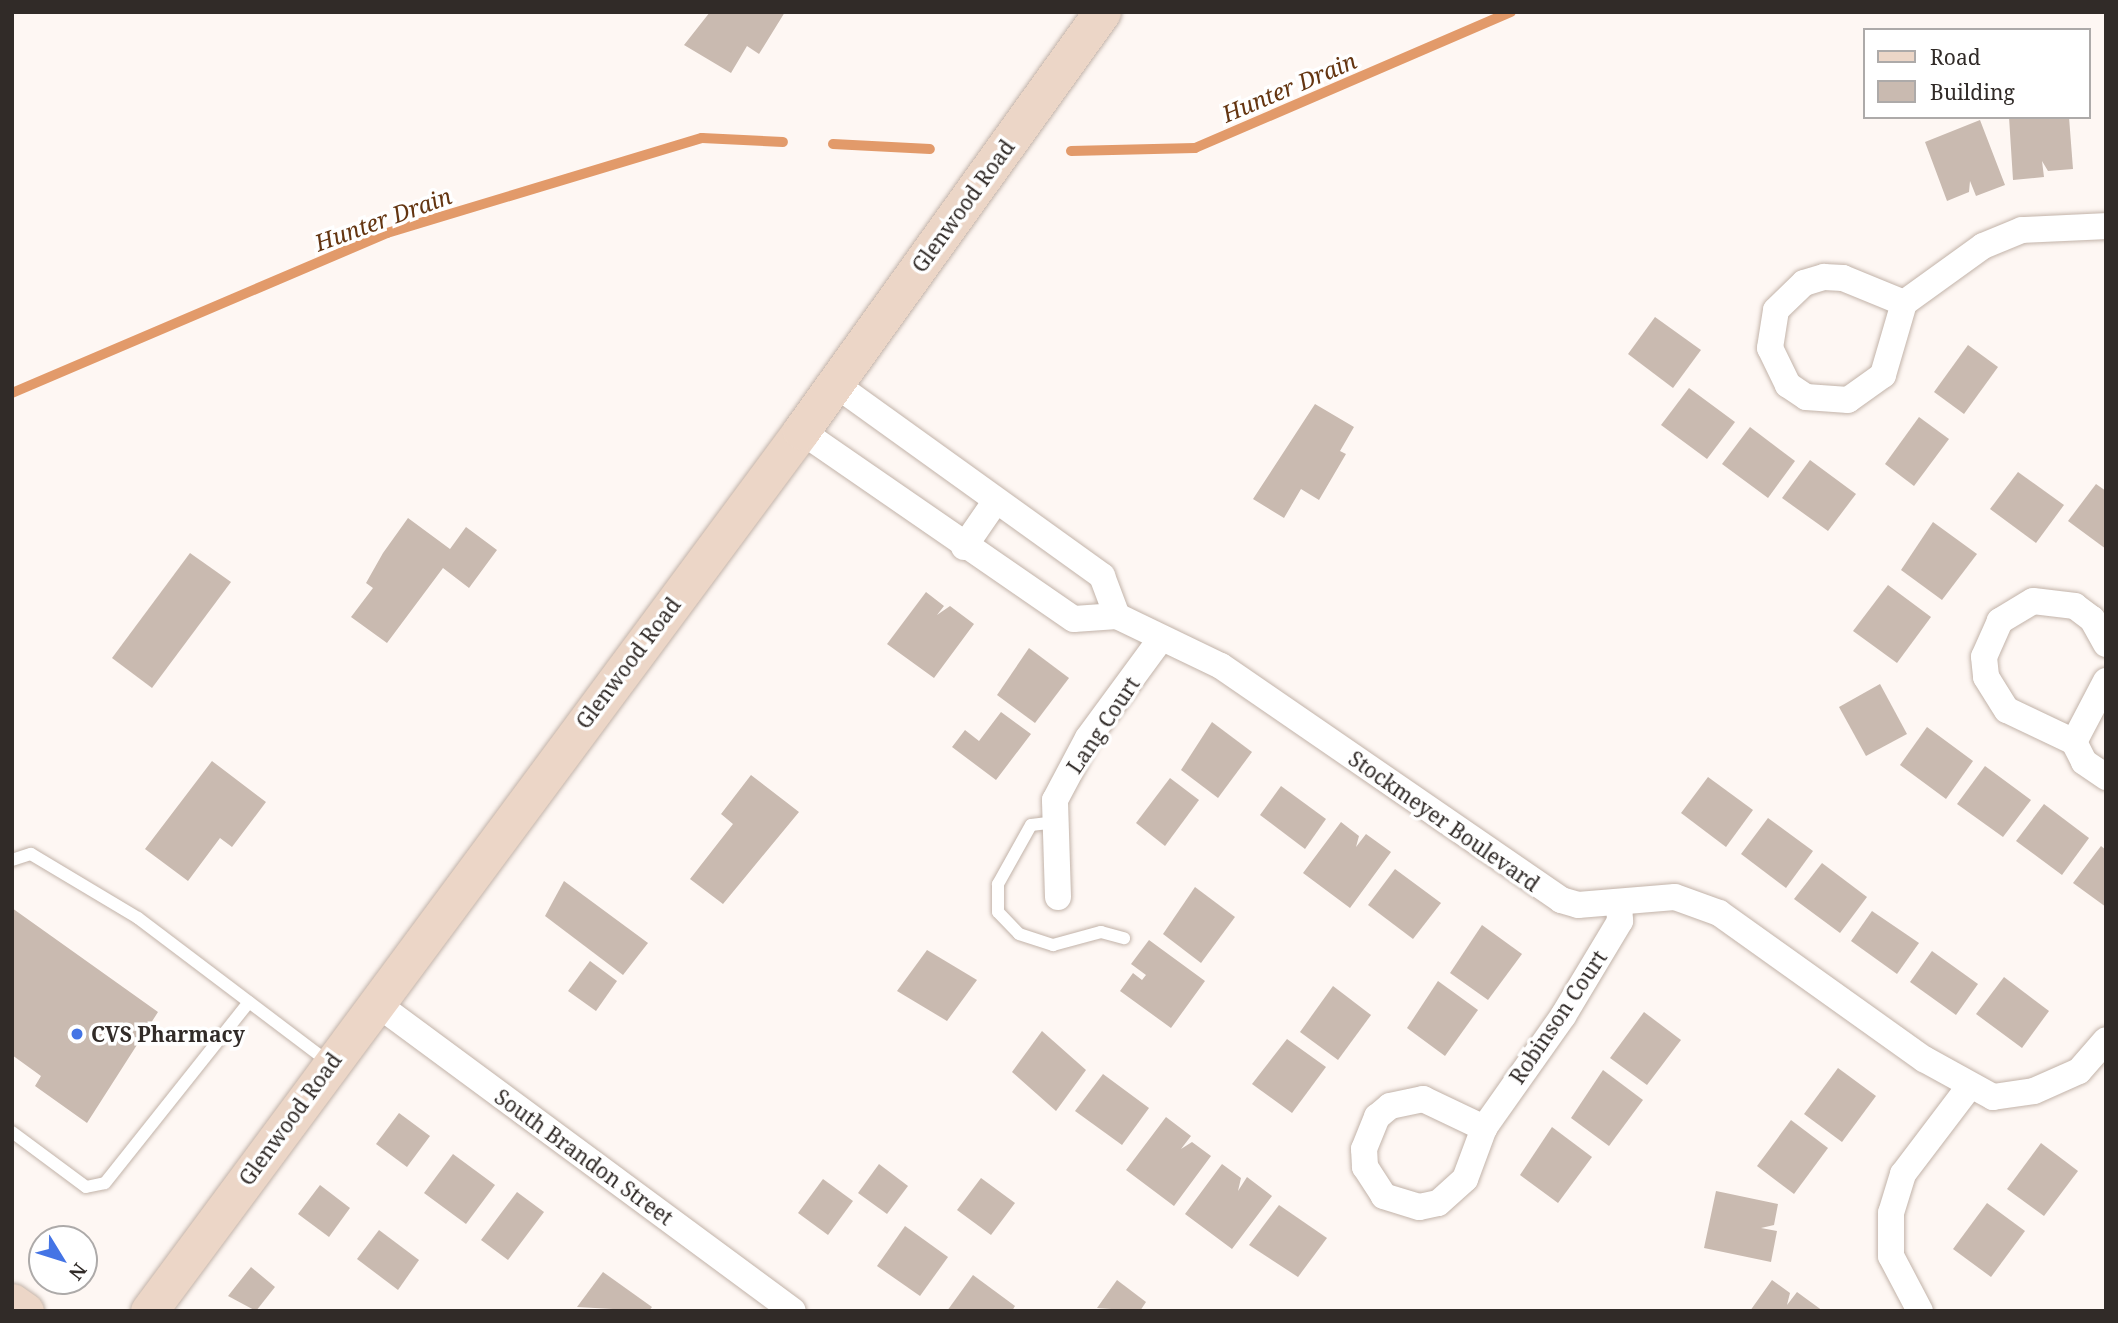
<!DOCTYPE html>
<style>
body{margin:0}
#map{position:relative;width:2118px;height:1323px;overflow:hidden;background:#fef7f3;font-family:"Noto Serif",serif}
div>[style]{position:absolute}
[style*='--x']{left:calc(var(--x)*1px);top:calc(var(--y)*1px);width:calc(var(--w)*1px);rotate:calc(var(--a)*1deg)}
.stream>*{height:10px;margin:-5px;padding:0 5px;transform-origin:5px;border-radius:5px;background:#e29a6a}
.building>*{inset:0;background:#c9bab0}
.roads{filter:drop-shadow(0 0 2px #c2b3a9) drop-shadow(0 0 2px #c2b3a9)}
.lane>*{height:12px;margin:-6px;padding:0 6px;transform-origin:6px;border-radius:6px;background:#fff}
.street>*{height:26px;margin:-13px;padding:0 13px;transform-origin:13px;border-radius:13px;background:#fff}
.secondary>*{height:37px;margin:-18.5px;padding:0 18.5px;transform-origin:18.5px;border-radius:18.5px;background:#ecd6c7}
.dots>*{width:19px;height:19px;translate:-50% -50%;box-sizing:border-box;border:4px solid #fff;border-radius:50%}
span{translate:-50% -50%;white-space:nowrap;text-align:center;line-height:1.15;-webkit-text-stroke:7px #fff;paint-order:stroke}
.street-label{font-size:21px;color:#312b28}
.poi-label{font-size:21px;color:#312b28;font-weight:700}
.left{translate:0 -50%;text-align:left}
.water-label{font-size:23px;color:#643511;font-style:italic}
.frame{position:absolute;inset:0;border:14px solid #312b28;pointer-events:none}
.legend{position:absolute;left:1863px;top:28px;width:228px;height:91px;box-sizing:border-box;background:#fff;border:2px solid #adaaa9;margin:0;padding:9px 12px;list-style:none;font-size:21px;color:#312b28}
.legend li{display:flex;align-items:center;gap:14px;height:35px}
.legend b{width:35px;border:2px solid #adaaa9}
.north{position:absolute;left:28px;top:1225px;width:70px;height:70px;box-sizing:border-box;background:#fff;border:2px solid #adaaa9;border-radius:50%;rotate:128deg;font-size:19px;font-weight:700;line-height:28px;text-align:center;color:#312b28}
.north::after{content:'';display:block;margin:auto;width:24px;height:32px;background:#4474e5;clip-path:polygon(50% 0,100% 100%,50% 72%,0 100%)}
</style>
<div id="map">
<div class="stream">
<div style="--x:833;--y:144;--w:97;--a:3"></div>
<div style="--x:1071;--y:151;--w:124;--a:-1.4"></div>
<div style="--x:1195;--y:148;--w:344;--a:-23.3"></div>
<div style="--x:12;--y:393;--w:408;--a:-23.1"></div>
<div style="--x:387;--y:233;--w:329;--a:-16.8"></div>
<div style="--x:702;--y:138;--w:81;--a:2.8"></div>
</div>
<div class="building">
<div style="clip-path:polygon(710px 12px,785px 12px,759px 54px,747px 46px,731px 73px,684px 45px)"></div>
<div style="clip-path:polygon(2009px 117px,2069px 117px,2073px 169px,2048px 171px,2042px 161px,2044px 177px,2013px 180px)"></div>
<div style="clip-path:polygon(1980px 120px,2005px 185px,1976px 196px,1970px 181px,1969px 192px,1947px 201px,1925px 142px)"></div>
<div style="clip-path:polygon(1655px 317px,1701px 350px,1673px 388px,1628px 354px)"></div>
<div style="clip-path:polygon(1968px 345px,1998px 367px,1964px 414px,1934px 392px)"></div>
<div style="clip-path:polygon(1689px 388px,1735px 422px,1707px 459px,1661px 425px)"></div>
<div style="clip-path:polygon(1315px 404px,1354px 427px,1340px 451px,1346px 454px,1319px 500px,1301px 489px,1284px 518px,1253px 499px)"></div>
<div style="clip-path:polygon(1919px 417px,1949px 439px,1914px 486px,1885px 464px)"></div>
<div style="clip-path:polygon(1750px 427px,1795px 461px,1768px 498px,1722px 464px)"></div>
<div style="clip-path:polygon(1810px 460px,1856px 494px,1828px 531px,1782px 498px)"></div>
<div style="clip-path:polygon(2018px 472px,2064px 505px,2036px 543px,1990px 509px)"></div>
<div style="clip-path:polygon(2096px 484px,2106px 491px,2106px 549px,2068px 521px)"></div>
<div style="clip-path:polygon(408px 518px,450px 549px,466px 527px,497px 550px,469px 588px,443px 568px,387px 643px,351px 617px,373px 588px,366px 583px,383px 553px)"></div>
<div style="clip-path:polygon(1933px 522px,1977px 554px,1942px 600px,1901px 570px)"></div>
<div style="clip-path:polygon(190px 553px,231px 582px,152px 688px,112px 658px)"></div>
<div style="clip-path:polygon(1888px 585px,1931px 617px,1897px 663px,1853px 631px)"></div>
<div style="clip-path:polygon(926px 592px,944px 606px,937px 615px,950px 606px,974px 624px,934px 678px,887px 644px)"></div>
<div style="clip-path:polygon(1029px 648px,1069px 678px,1035px 723px,997px 695px)"></div>
<div style="clip-path:polygon(1880px 684px,1907px 734px,1866px 756px,1839px 707px)"></div>
<div style="clip-path:polygon(1001px 712px,1031px 734px,996px 780px,952px 747px,965px 730px,979px 741px)"></div>
<div style="clip-path:polygon(1212px 722px,1252px 752px,1218px 798px,1181px 770px)"></div>
<div style="clip-path:polygon(1927px 727px,1973px 761px,1946px 799px,1900px 765px)"></div>
<div style="clip-path:polygon(212px 761px,266px 802px,232px 847px,220px 838px,188px 881px,145px 849px)"></div>
<div style="clip-path:polygon(1985px 766px,2031px 800px,2003px 837px,1957px 804px)"></div>
<div style="clip-path:polygon(751px 775px,799px 812px,723px 904px,690px 879px,733px 824px,721px 814px)"></div>
<div style="clip-path:polygon(1708px 777px,1753px 810px,1726px 847px,1681px 813px)"></div>
<div style="clip-path:polygon(1170px 778px,1199px 800px,1165px 846px,1136px 823px)"></div>
<div style="clip-path:polygon(1281px 786px,1326px 819px,1305px 849px,1260px 815px)"></div>
<div style="clip-path:polygon(2044px 804px,2089px 838px,2062px 875px,2016px 841px)"></div>
<div style="clip-path:polygon(1768px 818px,1813px 851px,1786px 888px,1741px 854px)"></div>
<div style="clip-path:polygon(1341px 822px,1359px 836px,1356px 847px,1366px 834px,1391px 852px,1350px 908px,1303px 873px)"></div>
<div style="clip-path:polygon(2101px 846px,2106px 850px,2106px 907px,2073px 883px)"></div>
<div style="clip-path:polygon(1822px 863px,1867px 897px,1840px 933px,1794px 899px)"></div>
<div style="clip-path:polygon(1395px 869px,1441px 903px,1413px 939px,1368px 905px)"></div>
<div style="clip-path:polygon(564px 881px,648px 943px,623px 975px,545px 916px)"></div>
<div style="clip-path:polygon(1195px 887px,1235px 917px,1201px 963px,1163px 934px)"></div>
<div style="clip-path:polygon(12px 908px,158px 1012px,87px 1123px,35px 1086px,41px 1076px,12px 1055px)"></div>
<div style="clip-path:polygon(1872px 911px,1919px 943px,1897px 974px,1851px 941px)"></div>
<div style="clip-path:polygon(1482px 925px,1522px 954px,1488px 1000px,1450px 973px)"></div>
<div style="clip-path:polygon(1149px 940px,1205px 981px,1171px 1028px,1120px 991px,1133px 973px,1142px 980px,1146px 975px,1131px 964px)"></div>
<div style="clip-path:polygon(927px 950px,977px 980px,947px 1021px,897px 991px)"></div>
<div style="clip-path:polygon(1932px 951px,1978px 984px,1956px 1015px,1910px 982px)"></div>
<div style="clip-path:polygon(590px 961px,617px 981px,596px 1011px,568px 991px)"></div>
<div style="clip-path:polygon(2004px 977px,2049px 1011px,2022px 1048px,1976px 1014px)"></div>
<div style="clip-path:polygon(1438px 981px,1478px 1010px,1445px 1056px,1407px 1028px)"></div>
<div style="clip-path:polygon(1333px 986px,1371px 1015px,1338px 1060px,1300px 1032px)"></div>
<div style="clip-path:polygon(1644px 1012px,1681px 1040px,1647px 1085px,1610px 1058px)"></div>
<div style="clip-path:polygon(1042px 1031px,1086px 1070px,1056px 1111px,1012px 1072px)"></div>
<div style="clip-path:polygon(1287px 1039px,1326px 1067px,1292px 1113px,1252px 1084px)"></div>
<div style="clip-path:polygon(1838px 1068px,1876px 1096px,1842px 1142px,1804px 1114px)"></div>
<div style="clip-path:polygon(1603px 1070px,1643px 1100px,1609px 1146px,1571px 1118px)"></div>
<div style="clip-path:polygon(1103px 1074px,1149px 1108px,1122px 1145px,1075px 1111px)"></div>
<div style="clip-path:polygon(399px 1113px,430px 1136px,407px 1167px,376px 1144px)"></div>
<div style="clip-path:polygon(1166px 1117px,1191px 1136px,1181px 1149px,1192px 1142px,1211px 1156px,1174px 1206px,1126px 1170px)"></div>
<div style="clip-path:polygon(1791px 1120px,1828px 1148px,1794px 1194px,1757px 1166px)"></div>
<div style="clip-path:polygon(1552px 1127px,1592px 1157px,1558px 1203px,1520px 1175px)"></div>
<div style="clip-path:polygon(2041px 1143px,2078px 1171px,2044px 1216px,2007px 1189px)"></div>
<div style="clip-path:polygon(453px 1154px,495px 1185px,466px 1224px,424px 1193px)"></div>
<div style="clip-path:polygon(879px 1164px,908px 1186px,887px 1214px,858px 1193px)"></div>
<div style="clip-path:polygon(1222px 1164px,1241px 1178px,1238px 1191px,1247px 1177px,1272px 1196px,1232px 1249px,1185px 1214px)"></div>
<div style="clip-path:polygon(981px 1178px,1015px 1203px,991px 1235px,957px 1210px)"></div>
<div style="clip-path:polygon(823px 1179px,853px 1201px,828px 1235px,798px 1213px)"></div>
<div style="clip-path:polygon(320px 1185px,350px 1208px,329px 1237px,298px 1214px)"></div>
<div style="clip-path:polygon(1716px 1191px,1778px 1204px,1774px 1225px,1761px 1228px,1777px 1231px,1771px 1262px,1704px 1248px)"></div>
<div style="clip-path:polygon(517px 1192px,544px 1212px,508px 1260px,481px 1240px)"></div>
<div style="clip-path:polygon(1987px 1203px,2025px 1231px,1991px 1277px,1953px 1249px)"></div>
<div style="clip-path:polygon(1279px 1205px,1327px 1238px,1298px 1277px,1249px 1245px)"></div>
<div style="clip-path:polygon(905px 1226px,948px 1257px,920px 1296px,877px 1266px)"></div>
<div style="clip-path:polygon(379px 1230px,419px 1260px,398px 1290px,357px 1259px)"></div>
<div style="clip-path:polygon(251px 1267px,275px 1287px,256px 1311px,228px 1296px)"></div>
<div style="clip-path:polygon(603px 1272px,652px 1307px,649px 1311px,577px 1307px)"></div>
<div style="clip-path:polygon(973px 1275px,1015px 1306px,1012px 1311px,947px 1311px)"></div>
<div style="clip-path:polygon(1117px 1280px,1146px 1302px,1140px 1311px,1097px 1308px)"></div>
<div style="clip-path:polygon(1772px 1280px,1790px 1293px,1787px 1305px,1797px 1292px,1823px 1311px,1750px 1311px)"></div>
</div>
<div class="roads">
<div class="lane">
<div style="--x:1056;--y:822;--w:25;--a:173"></div>
<div style="--x:1031;--y:825;--w:68;--a:119.2"></div>
<div style="--x:998;--y:884;--w:28;--a:90"></div>
<div style="--x:998;--y:912;--w:30;--a:46"></div>
<div style="--x:1019;--y:934;--w:36;--a:18"></div>
<div style="--x:1053;--y:945;--w:50;--a:-15.2"></div>
<div style="--x:1101;--y:932;--w:24;--a:15"></div>
<div style="--x:12;--y:860;--w:20;--a:-18"></div>
<div style="--x:31;--y:854;--w:125;--a:30.9"></div>
<div style="--x:138;--y:918;--w:241;--a:37.1"></div>
<div style="--x:12;--y:1132;--w:92;--a:36.6"></div>
<div style="--x:86;--y:1187;--w:19;--a:-12"></div>
<div style="--x:105;--y:1183;--w:231;--a:-51.5"></div>
</div>
<div class="street">
<div style="--x:1824;--y:277;--w:19;--a:3"></div>
<div style="--x:1843;--y:278;--w:66;--a:22.3"></div>
<div style="--x:1904;--y:303;--w:75;--a:106.3"></div>
<div style="--x:1883;--y:375;--w:43;--a:144.5"></div>
<div style="--x:1848;--y:400;--w:42;--a:-175.9"></div>
<div style="--x:1806;--y:397;--w:22;--a:-146"></div>
<div style="--x:1788;--y:385;--w:41;--a:-115.9"></div>
<div style="--x:1770;--y:348;--w:38;--a:-81"></div>
<div style="--x:1776;--y:310;--w:39;--a:-44"></div>
<div style="--x:1804;--y:283;--w:21;--a:-17"></div>
<div style="--x:1904;--y:303;--w:97;--a:-35.8"></div>
<div style="--x:1983;--y:246;--w:42;--a:-22.3"></div>
<div style="--x:2022;--y:230;--w:84;--a:-2.7"></div>
<div style="--x:835;--y:384;--w:329;--a:35.7"></div>
<div style="--x:1102;--y:576;--w:43;--a:69.4"></div>
<div style="--x:801;--y:431;--w:331;--a:34.6"></div>
<div style="--x:1074;--y:619;--w:43;--a:-4"></div>
<div style="--x:1117;--y:616;--w:115;--a:25.7"></div>
<div style="--x:1221;--y:666;--w:413;--a:34.5"></div>
<div style="--x:1561;--y:900;--w:18;--a:16"></div>
<div style="--x:1578;--y:905;--w:97;--a:-4.7"></div>
<div style="--x:1675;--y:897;--w:47;--a:20"></div>
<div style="--x:1719;--y:913;--w:252;--a:35.5"></div>
<div style="--x:1924;--y:1059;--w:79;--a:28.8"></div>
<div style="--x:1993;--y:1097;--w:41;--a:-8.3"></div>
<div style="--x:2034;--y:1091;--w:49;--a:-24"></div>
<div style="--x:2079;--y:1071;--w:41;--a:-48.9"></div>
<div style="--x:964;--y:547;--w:55;--a:-55.4"></div>
<div style="--x:2106;--y:644;--w:29;--a:-119"></div>
<div style="--x:2092;--y:619;--w:21;--a:-143"></div>
<div style="--x:2075;--y:606;--w:42;--a:-173.2"></div>
<div style="--x:2033;--y:601;--w:39;--a:149"></div>
<div style="--x:2000;--y:621;--w:39;--a:114"></div>
<div style="--x:1984;--y:657;--w:20;--a:84"></div>
<div style="--x:1986;--y:677;--w:39;--a:58"></div>
<div style="--x:2007;--y:710;--w:74;--a:25.5"></div>
<div style="--x:2074;--y:742;--w:69;--a:-62.3"></div>
<div style="--x:2074;--y:742;--w:22;--a:63"></div>
<div style="--x:2084;--y:762;--w:27;--a:34"></div>
<div style="--x:1058;--y:897;--w:97;--a:-91.8"></div>
<div style="--x:1055;--y:800;--w:70;--a:-62"></div>
<div style="--x:1088;--y:738;--w:122;--a:-53.7"></div>
<div style="--x:376;--y:1003;--w:518;--a:36.45"></div>
<div style="--x:1423;--y:1099;--w:68;--a:25.4"></div>
<div style="--x:1484;--y:1128;--w:54;--a:110.4"></div>
<div style="--x:1465;--y:1179;--w:36;--a:138"></div>
<div style="--x:1438;--y:1203;--w:19;--a:168"></div>
<div style="--x:1419;--y:1207;--w:37;--a:-163"></div>
<div style="--x:1384;--y:1196;--w:35;--a:-123"></div>
<div style="--x:1365;--y:1167;--w:18;--a:-93"></div>
<div style="--x:1364;--y:1149;--w:35;--a:-68"></div>
<div style="--x:1377;--y:1117;--w:17;--a:-40"></div>
<div style="--x:1390;--y:1106;--w:34;--a:-12"></div>
<div style="--x:1484;--y:1128;--w:137;--a:-54.8"></div>
<div style="--x:1563;--y:1016;--w:111;--a:-59"></div>
<div style="--x:1620;--y:921;--w:19;--a:-93"></div>
<div style="--x:1920;--y:1311;--w:62;--a:-117.8"></div>
<div style="--x:1891;--y:1256;--w:43;--a:-90"></div>
<div style="--x:1891;--y:1213;--w:41;--a:-72.9"></div>
<div style="--x:1903;--y:1174;--w:109;--a:-52.8"></div>
</div>
<div class="secondary">
<div style="--x:12;--y:1302;--w:16;--a:35"></div>
<div style="--x:149;--y:1311;--w:1095;--a:-53.46"></div>
<div style="--x:801;--y:431;--w:516;--a:-54.31"></div>
</div>
</div>
<div class="dots">
<div style="left:77px;top:1034px;background:#4474e5"></div>
</div>
<div class="street-label">
<span style="left:963px;top:206px;rotate:-54deg">Glenwood Road</span>
<span style="left:628px;top:663px;rotate:-53deg">Glenwood Road</span>
<span style="left:1103px;top:725px;rotate:-56deg">Lang Court</span>
<span style="left:1444px;top:821px;rotate:35deg">Stockmeyer Boulevard</span>
<span style="left:1558px;top:1017px;rotate:-56deg">Robinson Court</span>
<span style="left:290px;top:1119px;rotate:-54deg">Glenwood Road</span>
<span style="left:584px;top:1157px;rotate:36deg">South Brandon Street</span>
</div>
<div class="poi-label">
<span class="left" style="left:91px;top:1034px">CVS Pharmacy</span>
</div>
<div class="water-label">
<span style="left:1289px;top:87px;rotate:-23deg">Hunter Drain</span>
<span style="left:383px;top:219px;rotate:-20deg">Hunter Drain</span>
</div>
<div class="frame"></div>
<ul class="legend">
<li><b style="height:9px;background:#ecd6c7"></b>Road</li>
<li><b style="height:19px;background:#c9bab0"></b>Building</li>
</ul>
<div class="north">N</div>
</div>
